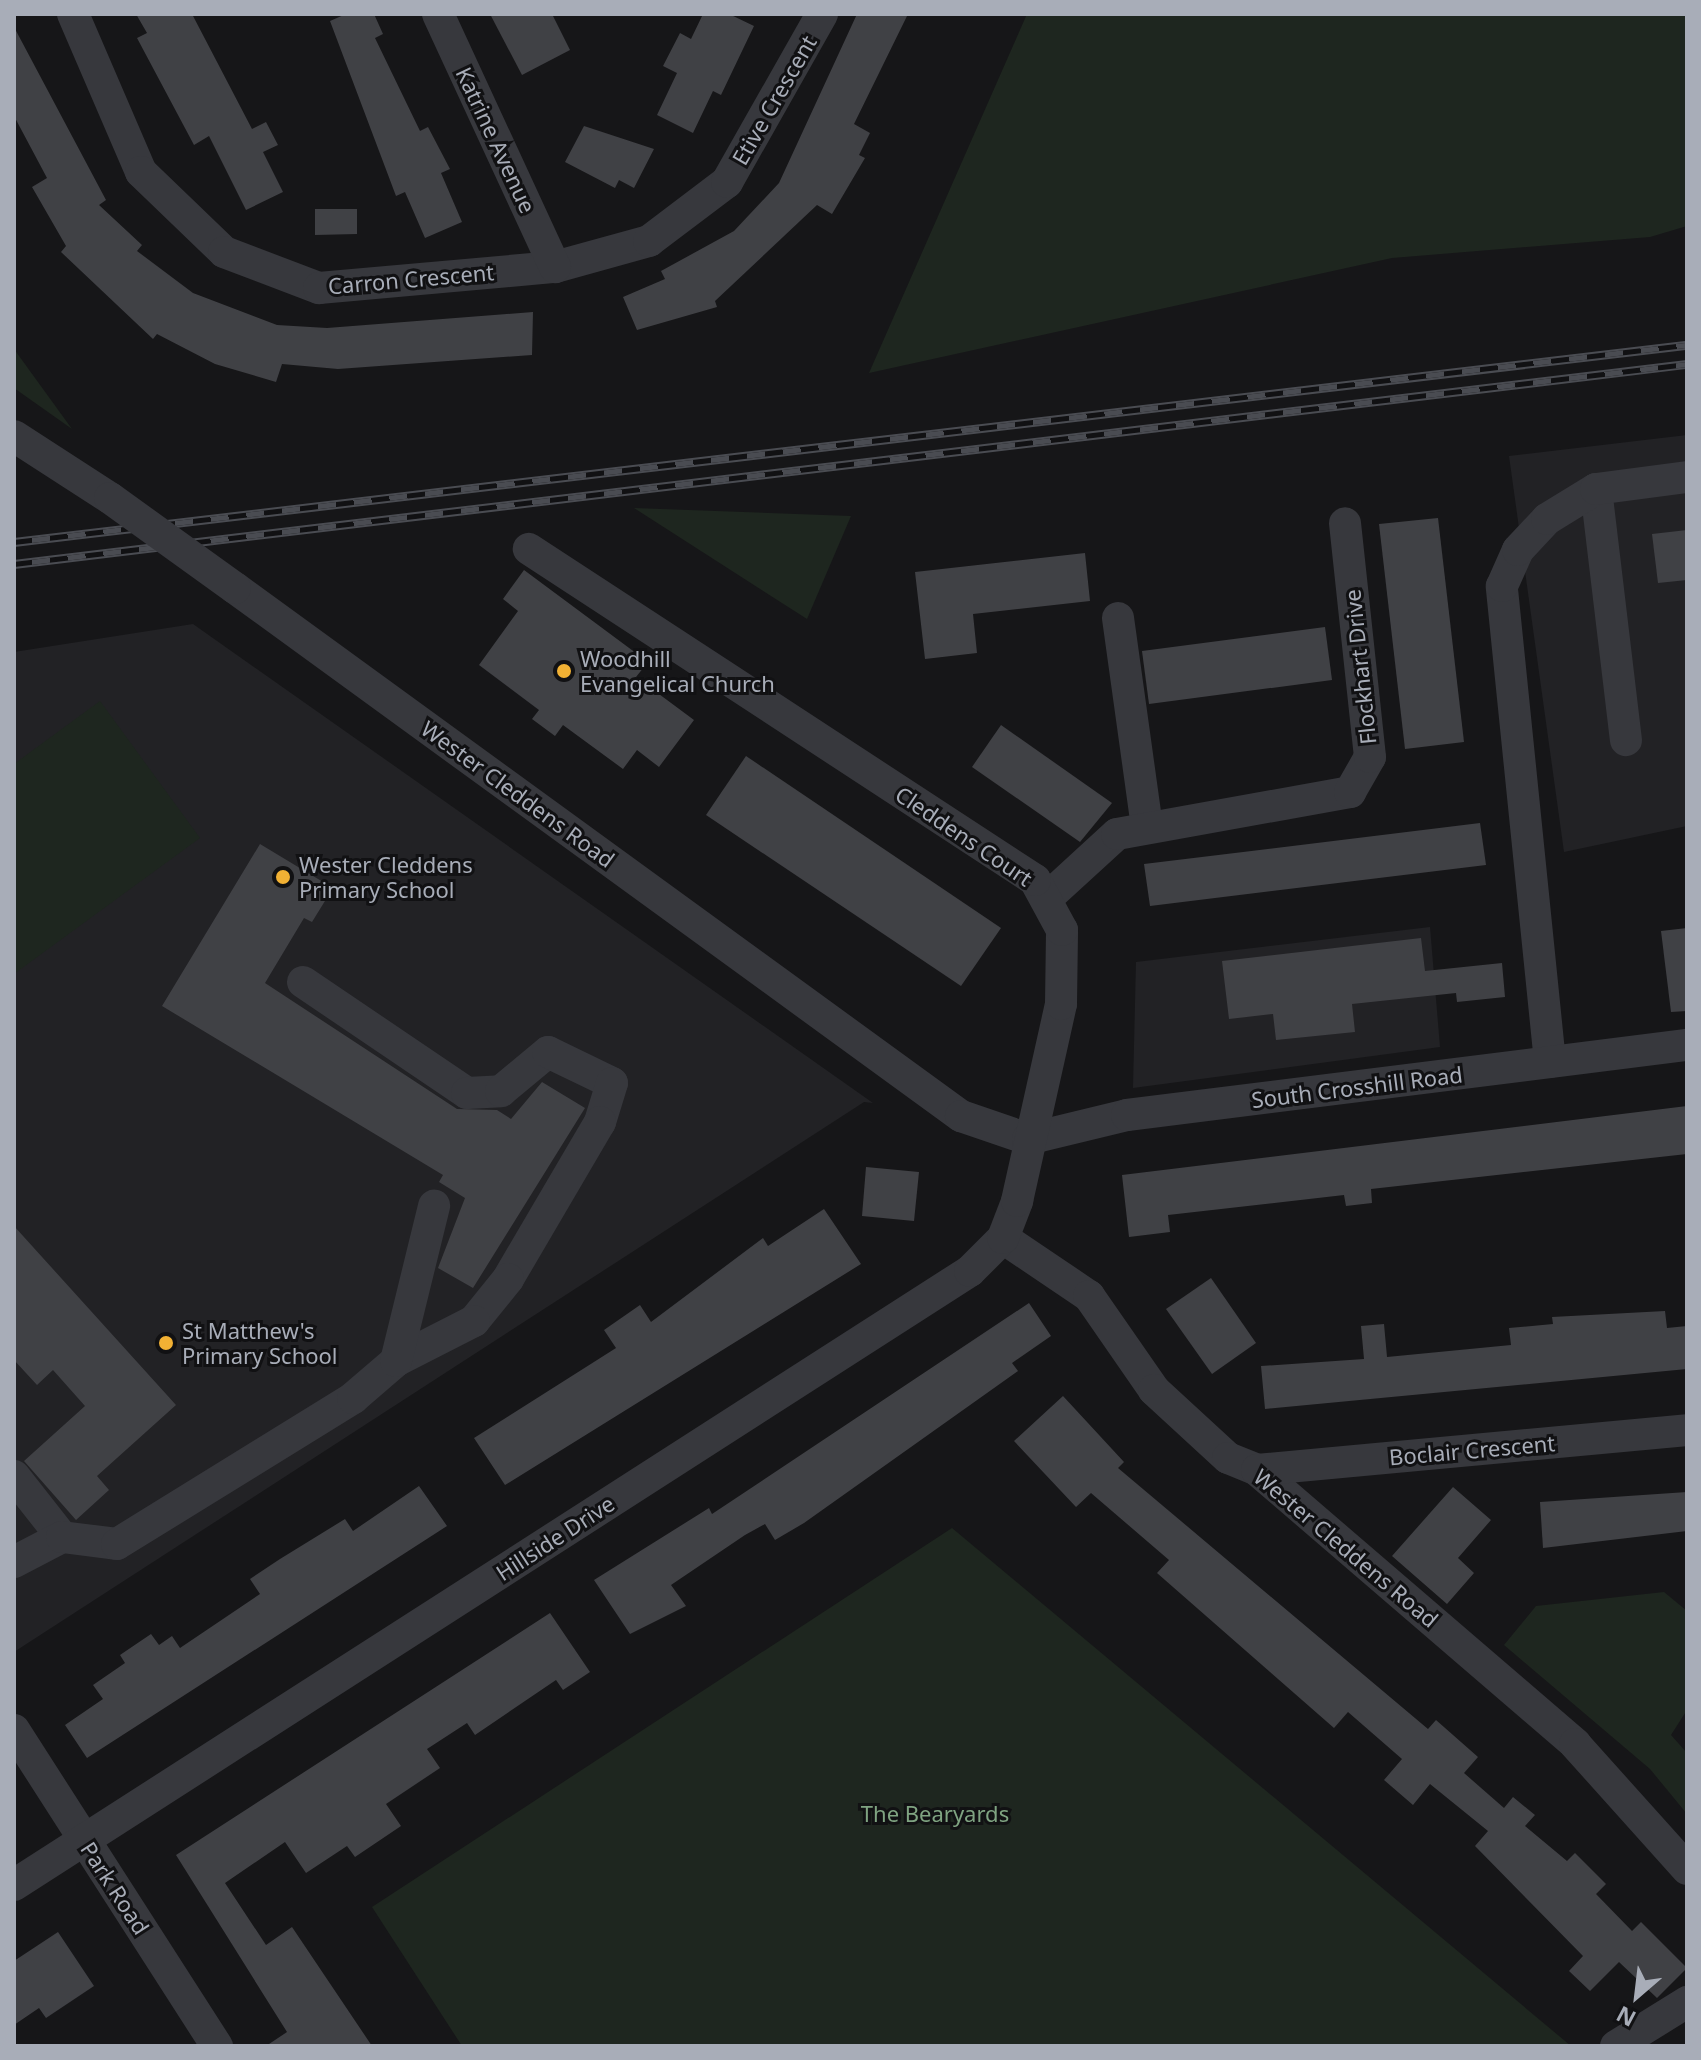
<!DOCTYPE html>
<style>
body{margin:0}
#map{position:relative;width:1701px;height:2060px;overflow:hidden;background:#161618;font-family:"Noto Sans",sans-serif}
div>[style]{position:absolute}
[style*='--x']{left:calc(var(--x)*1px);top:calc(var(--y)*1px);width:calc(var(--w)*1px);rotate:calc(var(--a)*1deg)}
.built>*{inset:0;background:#222225}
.green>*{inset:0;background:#1e261f}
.building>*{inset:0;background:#404145}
.minor>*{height:32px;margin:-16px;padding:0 16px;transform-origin:16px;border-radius:16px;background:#37383d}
.rail>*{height:9px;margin-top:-4.5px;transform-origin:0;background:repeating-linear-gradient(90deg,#111113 0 18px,#4a4c52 0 36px);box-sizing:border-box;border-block:2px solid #4a4c52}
.minor-bridge>*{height:32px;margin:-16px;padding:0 16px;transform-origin:16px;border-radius:16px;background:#37383d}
.dots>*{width:22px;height:22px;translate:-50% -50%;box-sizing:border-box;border:4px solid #111113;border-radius:50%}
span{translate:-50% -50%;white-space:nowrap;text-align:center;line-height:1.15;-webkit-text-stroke:6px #111113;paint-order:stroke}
.street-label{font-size:22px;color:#a8adb8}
.poi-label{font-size:22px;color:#a8adb8}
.left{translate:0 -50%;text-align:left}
.park-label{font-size:22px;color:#7fa381}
.frame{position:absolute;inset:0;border:16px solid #a8adb8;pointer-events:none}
.north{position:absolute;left:1597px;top:1956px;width:80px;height:80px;-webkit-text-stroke:6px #111113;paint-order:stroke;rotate:208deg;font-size:22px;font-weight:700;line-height:32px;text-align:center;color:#a8adb8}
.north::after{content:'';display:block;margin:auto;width:28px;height:36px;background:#a8adb8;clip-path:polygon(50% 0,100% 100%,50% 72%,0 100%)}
</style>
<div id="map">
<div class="built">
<div style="clip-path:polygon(1687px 435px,1687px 826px,1564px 852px,1509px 456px)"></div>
<div style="clip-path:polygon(193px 624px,873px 1103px,864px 1102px,14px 1652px,14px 652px)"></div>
<div style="clip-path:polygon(1430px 927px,1440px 1047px,1133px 1088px,1136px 962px)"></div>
</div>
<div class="green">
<div style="clip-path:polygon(1027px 14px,1687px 14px,1687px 226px,1650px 237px,1392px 258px,869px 373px)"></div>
<div style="clip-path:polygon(14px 349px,72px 429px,14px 388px)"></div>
<div style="clip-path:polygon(634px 508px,851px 516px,807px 619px)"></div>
<div style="clip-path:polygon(100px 701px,200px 838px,14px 974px,14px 764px)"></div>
<div style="clip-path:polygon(952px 1528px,1571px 2046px,462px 2046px,372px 1907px)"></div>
<div style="clip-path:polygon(1664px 1592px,1687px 1611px,1687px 1710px,1671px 1735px,1687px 1753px,1687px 1814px,1650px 1769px,1504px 1645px,1536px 1606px)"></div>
</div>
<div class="building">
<div style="clip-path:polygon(136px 14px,192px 14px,252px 129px,266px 122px,278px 145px,263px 152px,283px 192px,246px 210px,209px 136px,194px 145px,137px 38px,147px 33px)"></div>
<div style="clip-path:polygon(346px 14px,374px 14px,383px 34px,375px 38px,420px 131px,428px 127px,450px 169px,441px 173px,462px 222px,425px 238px,405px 192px,396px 196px,330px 21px)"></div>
<div style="clip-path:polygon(490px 14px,552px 14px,570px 50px,522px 75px)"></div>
<div style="clip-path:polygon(703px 14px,729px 14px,754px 26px,721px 95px,713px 91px,693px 133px,657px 115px,677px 73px,663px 66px,680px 33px,691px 39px)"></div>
<div style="clip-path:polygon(857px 14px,908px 14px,854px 124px,870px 133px,859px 155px,865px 158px,832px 214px,817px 205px,715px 301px,717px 307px,637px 330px,623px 297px,665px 279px,661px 271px,734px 231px,779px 183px)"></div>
<div style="clip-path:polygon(14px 27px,106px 200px,99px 205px,142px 245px,137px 251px,193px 293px,277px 325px,327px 328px,533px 312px,532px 355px,338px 369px,282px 364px,276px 382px,215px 364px,157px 334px,153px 339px,61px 252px,66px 246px,32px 187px,47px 178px,14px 116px)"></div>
<div style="clip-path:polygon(584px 126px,654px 149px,634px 188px,619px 180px,615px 188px,565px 162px)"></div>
<div style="clip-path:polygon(315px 209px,357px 209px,357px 234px,315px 235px)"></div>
<div style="clip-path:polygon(1438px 518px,1464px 742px,1405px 749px,1379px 524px)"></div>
<div style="clip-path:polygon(1687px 530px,1687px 580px,1658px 583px,1652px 534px)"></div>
<div style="clip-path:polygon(1085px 553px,1090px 601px,973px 614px,977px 653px,925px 659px,915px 572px)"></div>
<div style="clip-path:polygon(524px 570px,648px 662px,636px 677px,694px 720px,659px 767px,637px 750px,623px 769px,563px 725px,555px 736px,532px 719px,539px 710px,479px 665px,518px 611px,503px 599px)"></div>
<div style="clip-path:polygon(1325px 627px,1332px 680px,1149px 704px,1142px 651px)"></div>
<div style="clip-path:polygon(1001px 725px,1112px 803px,1080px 842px,972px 767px)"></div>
<div style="clip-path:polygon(746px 756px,1001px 928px,961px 986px,706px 815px)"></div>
<div style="clip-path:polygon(1480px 823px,1486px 865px,1150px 906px,1144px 864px)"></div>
<div style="clip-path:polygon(260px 844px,333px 888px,312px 922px,304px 918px,265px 983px,457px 1109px,497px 1110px,511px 1119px,542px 1082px,585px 1108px,473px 1288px,438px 1268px,465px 1198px,439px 1182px,443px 1175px,162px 1006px)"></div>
<div style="clip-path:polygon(1687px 928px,1687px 1011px,1671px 1012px,1661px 931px)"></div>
<div style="clip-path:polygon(1421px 938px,1425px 971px,1502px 963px,1505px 997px,1457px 1002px,1456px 993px,1352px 1004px,1355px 1032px,1276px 1040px,1273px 1014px,1229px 1019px,1222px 961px)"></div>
<div style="clip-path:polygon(1687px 1106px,1687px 1154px,1371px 1189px,1372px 1203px,1346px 1206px,1344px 1195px,1168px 1215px,1170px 1232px,1129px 1237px,1122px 1175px)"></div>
<div style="clip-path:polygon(866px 1167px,919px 1172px,914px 1221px,862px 1216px)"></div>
<div style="clip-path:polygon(824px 1209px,861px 1264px,505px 1485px,474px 1438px,616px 1348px,604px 1330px,640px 1305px,651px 1322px,763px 1238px,768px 1246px)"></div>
<div style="clip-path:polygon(14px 1226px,176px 1405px,97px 1476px,109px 1490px,76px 1520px,24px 1461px,85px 1406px,53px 1370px,37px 1385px,14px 1360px)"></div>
<div style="clip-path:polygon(1211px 1278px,1256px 1343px,1212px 1374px,1166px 1309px)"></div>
<div style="clip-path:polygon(1029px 1303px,1051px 1336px,1012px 1363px,1018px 1371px,804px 1523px,775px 1540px,765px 1524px,745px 1535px,671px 1585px,686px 1606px,630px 1634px,594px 1580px,709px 1508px,712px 1514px)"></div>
<div style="clip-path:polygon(1665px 1311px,1667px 1328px,1687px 1326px,1687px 1369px,1265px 1409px,1261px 1366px,1364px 1359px,1361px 1326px,1384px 1324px,1387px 1357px,1511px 1345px,1509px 1328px,1553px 1324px,1552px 1317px)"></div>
<div style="clip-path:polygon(1063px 1396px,1124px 1462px,1118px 1468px,1428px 1729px,1436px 1720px,1478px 1757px,1464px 1773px,1504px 1808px,1513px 1797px,1535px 1815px,1525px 1826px,1567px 1861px,1575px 1853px,1606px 1884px,1596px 1894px,1632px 1931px,1641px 1922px,1687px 1968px,1657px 1998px,1619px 1962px,1590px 1991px,1569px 1971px,1583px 1956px,1475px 1846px,1488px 1831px,1430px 1784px,1413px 1805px,1384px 1780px,1402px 1759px,1348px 1712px,1334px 1728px,1157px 1573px,1169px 1560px,1091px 1493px,1076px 1507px,1014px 1441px)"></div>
<div style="clip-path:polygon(419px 1486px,447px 1526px,87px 1758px,65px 1725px,103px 1699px,93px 1685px,125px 1663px,120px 1655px,151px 1634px,159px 1645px,172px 1636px,180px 1648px,260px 1594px,250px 1579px,280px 1559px,345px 1519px,353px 1531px)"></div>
<div style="clip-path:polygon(1453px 1487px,1491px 1520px,1458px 1558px,1474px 1573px,1447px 1604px,1392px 1556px)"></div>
<div style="clip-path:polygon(1687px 1492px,1687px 1531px,1543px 1548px,1540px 1502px)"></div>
<div style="clip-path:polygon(550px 1613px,590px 1672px,563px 1690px,556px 1680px,475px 1735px,467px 1723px,427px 1749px,440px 1768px,386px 1804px,401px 1826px,355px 1857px,347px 1846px,306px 1873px,285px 1842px,225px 1883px,266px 1945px,292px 1927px,372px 2046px,266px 2046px,287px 2032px,176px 1855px)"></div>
<div style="clip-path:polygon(58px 1932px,94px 1986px,46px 2018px,39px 2008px,14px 2025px,14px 1961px)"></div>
</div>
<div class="minor">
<div style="--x:73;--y:14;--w:172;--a:66.7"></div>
<div style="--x:141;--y:172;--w:115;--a:43.9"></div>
<div style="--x:224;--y:252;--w:102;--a:20.8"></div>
<div style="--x:319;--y:288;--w:237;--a:-5.1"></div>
<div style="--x:555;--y:267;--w:98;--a:-15.5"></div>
<div style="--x:649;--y:241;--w:98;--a:-37.1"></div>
<div style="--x:727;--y:182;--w:193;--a:-60.5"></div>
<div style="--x:438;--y:14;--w:279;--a:65.2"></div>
<div style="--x:14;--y:436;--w:114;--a:32.9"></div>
<div style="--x:1596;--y:489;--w:253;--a:83.2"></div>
<div style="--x:235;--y:588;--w:898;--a:36.03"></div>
<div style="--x:961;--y:1116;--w:71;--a:18.9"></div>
<div style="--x:1118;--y:618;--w:211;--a:82.1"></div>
<div style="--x:1046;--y:899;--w:96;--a:-42.5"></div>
<div style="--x:1117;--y:834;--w:237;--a:-10.2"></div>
<div style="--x:1350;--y:792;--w:40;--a:-60.3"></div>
<div style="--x:1370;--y:757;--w:235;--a:-96.1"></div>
<div style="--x:303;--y:982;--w:198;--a:34.1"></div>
<div style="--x:467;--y:1093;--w:34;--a:-3"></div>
<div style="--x:501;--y:1091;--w:61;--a:-39.7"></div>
<div style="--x:548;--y:1052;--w:71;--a:25.8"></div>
<div style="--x:612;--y:1083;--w:41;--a:107.1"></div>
<div style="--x:600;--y:1122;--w:182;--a:120.4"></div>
<div style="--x:508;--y:1279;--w:54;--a:129"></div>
<div style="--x:474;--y:1321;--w:88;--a:152.9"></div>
<div style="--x:1550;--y:1062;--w:478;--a:-95.8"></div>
<div style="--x:1502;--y:586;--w:39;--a:-66"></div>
<div style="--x:1518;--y:550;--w:42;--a:-46.9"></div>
<div style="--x:1547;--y:519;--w:57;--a:-31.5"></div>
<div style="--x:1596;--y:489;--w:92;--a:-7.5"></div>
<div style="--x:1028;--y:1139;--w:102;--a:-13.6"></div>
<div style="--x:1127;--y:1115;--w:564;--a:-7.13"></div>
<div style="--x:1003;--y:1238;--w:104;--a:34"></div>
<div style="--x:1089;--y:1296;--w:114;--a:55.3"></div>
<div style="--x:1154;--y:1390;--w:100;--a:42.6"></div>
<div style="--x:1228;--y:1458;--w:31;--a:22"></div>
<div style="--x:1257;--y:1470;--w:420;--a:40.7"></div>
<div style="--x:1575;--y:1744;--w:168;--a:48.1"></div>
<div style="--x:1257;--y:1470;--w:432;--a:-5.3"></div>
<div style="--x:14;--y:1476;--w:78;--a:51.8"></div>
<div style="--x:14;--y:1562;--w:54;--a:-27.5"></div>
<div style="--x:62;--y:1537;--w:55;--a:7.3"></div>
<div style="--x:117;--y:1544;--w:278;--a:-31.7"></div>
<div style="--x:353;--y:1398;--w:57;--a:-40.7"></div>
<div style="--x:396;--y:1361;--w:160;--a:-76.2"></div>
<div style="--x:14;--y:1730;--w:376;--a:57.3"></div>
<div style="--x:14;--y:1885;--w:1136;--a:-32.71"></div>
<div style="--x:970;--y:1271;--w:47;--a:-45"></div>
<div style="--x:1003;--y:1238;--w:40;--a:-69"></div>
<div style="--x:1017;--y:1201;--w:202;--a:-77.4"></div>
<div style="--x:1061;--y:1004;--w:74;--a:-89.2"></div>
<div style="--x:1062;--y:930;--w:57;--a:-118.4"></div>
<div style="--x:1035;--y:880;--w:605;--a:-146.81"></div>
<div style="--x:1616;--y:2046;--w:84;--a:-31.8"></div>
</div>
<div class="rail">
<div style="--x:14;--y:542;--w:1685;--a:-6.72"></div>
<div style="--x:14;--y:564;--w:1685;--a:-6.82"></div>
</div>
<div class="minor-bridge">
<div style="--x:110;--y:498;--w:154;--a:35.8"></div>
</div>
<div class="dots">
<div style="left:564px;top:671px;background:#f2b134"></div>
<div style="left:283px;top:877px;background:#f2b134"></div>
<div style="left:166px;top:1343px;background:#f2b134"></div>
</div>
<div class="street-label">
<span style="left:774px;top:100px;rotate:-60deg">Etive Crescent</span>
<span style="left:496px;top:140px;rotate:65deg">Katrine Avenue</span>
<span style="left:411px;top:279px;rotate:-5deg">Carron Crescent</span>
<span style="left:1360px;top:667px;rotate:-96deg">Flockhart Drive</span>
<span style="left:518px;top:794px;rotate:36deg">Wester Cleddens Road</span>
<span style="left:964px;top:836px;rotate:34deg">Cleddens Court</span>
<span style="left:1357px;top:1087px;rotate:-7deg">South Crosshill Road</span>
<span style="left:1472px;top:1450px;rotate:-5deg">Boclair Crescent</span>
<span style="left:555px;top:1538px;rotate:-33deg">Hillside Drive</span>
<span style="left:1346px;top:1548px;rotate:40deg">Wester Cleddens Road</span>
<span style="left:115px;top:1888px;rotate:57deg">Park Road</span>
</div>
<div class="poi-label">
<span class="left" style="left:580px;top:671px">Woodhill<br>Evangelical Church</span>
<span class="left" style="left:299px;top:877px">Wester Cleddens<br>Primary School</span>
<span class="left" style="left:182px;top:1343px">St Matthew's<br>Primary School</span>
</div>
<div class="park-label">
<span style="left:935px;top:1814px">The Bearyards</span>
</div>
<div class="frame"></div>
<div class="north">N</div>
</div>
